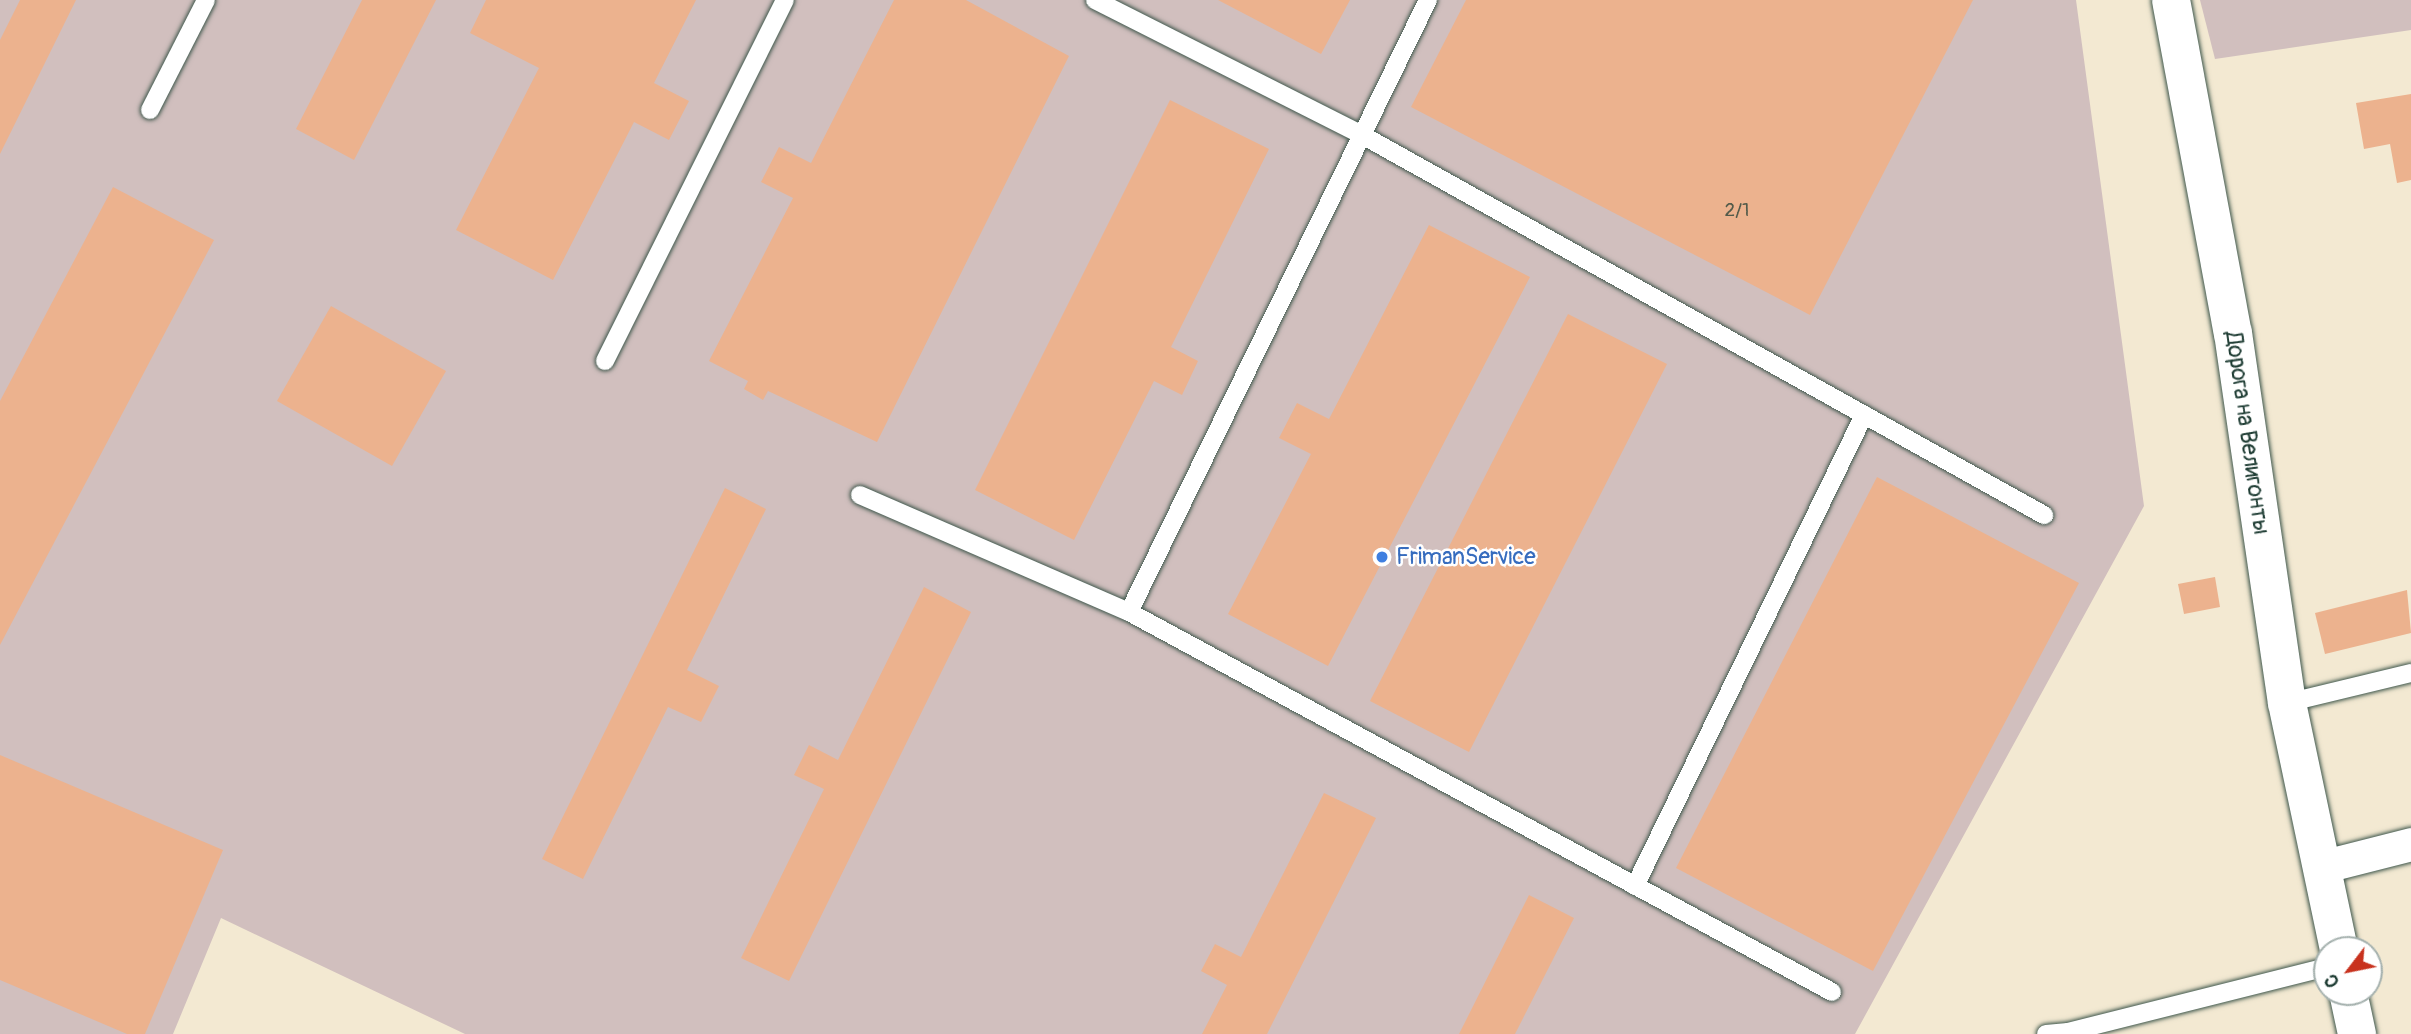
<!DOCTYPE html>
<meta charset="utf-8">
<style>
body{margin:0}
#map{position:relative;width:2411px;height:1034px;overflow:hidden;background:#f3e9d2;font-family:Pangolin,sans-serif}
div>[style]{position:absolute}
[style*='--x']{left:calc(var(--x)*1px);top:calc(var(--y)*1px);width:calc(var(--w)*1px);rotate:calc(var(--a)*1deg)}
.industrial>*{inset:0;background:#d1bfbe}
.building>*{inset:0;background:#ecb28e}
.roads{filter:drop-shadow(0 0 2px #3f574c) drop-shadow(0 0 2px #3f574c)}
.lane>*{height:18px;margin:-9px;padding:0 9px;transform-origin:9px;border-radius:9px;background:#fff}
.street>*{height:33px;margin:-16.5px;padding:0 16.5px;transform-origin:16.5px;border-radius:16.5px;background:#fff}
.secondary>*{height:38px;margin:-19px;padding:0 19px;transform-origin:19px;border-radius:19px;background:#fff}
.dots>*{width:19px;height:19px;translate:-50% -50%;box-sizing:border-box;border:4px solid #fff;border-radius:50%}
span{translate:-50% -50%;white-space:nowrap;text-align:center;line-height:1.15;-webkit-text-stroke:5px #fff;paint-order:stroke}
.number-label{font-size:19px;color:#525a4a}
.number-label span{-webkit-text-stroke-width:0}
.street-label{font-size:23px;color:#1f3d34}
.shop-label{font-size:23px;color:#366cbe}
.left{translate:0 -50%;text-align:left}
.north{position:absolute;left:2313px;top:936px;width:70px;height:70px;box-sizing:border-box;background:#fff;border:2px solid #a5b1ae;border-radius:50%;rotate:238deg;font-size:19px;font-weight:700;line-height:28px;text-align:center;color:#1f3d34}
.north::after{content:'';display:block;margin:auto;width:24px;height:32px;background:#c8321e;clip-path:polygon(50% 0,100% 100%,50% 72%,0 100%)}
</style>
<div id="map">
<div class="industrial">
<div style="clip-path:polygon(0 0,2076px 0,2144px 506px,1855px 1034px,465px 1034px,221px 918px,173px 1034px,0 1034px)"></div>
<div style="clip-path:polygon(2200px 0,2411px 0,2411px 30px,2215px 59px)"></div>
</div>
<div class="building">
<div style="clip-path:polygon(20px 0,76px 0,0 154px,0 40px)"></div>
<div style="clip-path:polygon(362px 0,436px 0,354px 160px,296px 129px)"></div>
<div style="clip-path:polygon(486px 0,696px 0,654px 83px,689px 101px,669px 140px,634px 122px,553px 280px,456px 230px,539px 68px,470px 33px)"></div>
<div style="clip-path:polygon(894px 0,966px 0,1069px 56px,877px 442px,768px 391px,763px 400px,744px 389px,748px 381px,709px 361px,793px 198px,761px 182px,779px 147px,811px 163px)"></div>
<div style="clip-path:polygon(1218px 0,1350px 0,1321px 54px)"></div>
<div style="clip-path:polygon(1466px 0,1973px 0,1810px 315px,1411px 107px)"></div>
<div style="clip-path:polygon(2411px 94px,2411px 180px,2397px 183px,2390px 144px,2364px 149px,2356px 103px)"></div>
<div style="clip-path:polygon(1170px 100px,1269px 149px,1171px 347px,1198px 361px,1182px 395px,1154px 381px,1074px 540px,975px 490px)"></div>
<div style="clip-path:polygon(113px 187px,214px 240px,0 645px,0 401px)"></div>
<div style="clip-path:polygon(1429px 225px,1530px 277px,1328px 666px,1228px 614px,1311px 454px,1279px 438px,1297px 403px,1329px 419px)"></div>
<div style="clip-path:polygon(331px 306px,446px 371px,392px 466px,277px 401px)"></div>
<div style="clip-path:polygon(1568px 314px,1667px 364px,1469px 752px,1370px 701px)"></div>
<div style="clip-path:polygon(1877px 477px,2079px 583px,1873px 971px,1676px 868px)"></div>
<div style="clip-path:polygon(725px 488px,766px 509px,687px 670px,719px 686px,701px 722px,668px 707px,583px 879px,542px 859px)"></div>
<div style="clip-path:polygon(2215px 577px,2220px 607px,2184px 614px,2178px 584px)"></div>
<div style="clip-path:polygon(924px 587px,971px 612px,789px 981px,741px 958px,824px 789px,794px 775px,809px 745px,838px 760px)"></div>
<div style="clip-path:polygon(2407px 590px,2411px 633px,2325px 654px,2315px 613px)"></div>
<div style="clip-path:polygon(0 755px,223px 850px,145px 1034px,127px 1034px,0 980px)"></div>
<div style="clip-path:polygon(1324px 793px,1376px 818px,1267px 1034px,1202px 1034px,1227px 985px,1201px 971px,1215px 944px,1241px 957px)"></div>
<div style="clip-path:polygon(1529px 895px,1574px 918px,1515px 1034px,1459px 1034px)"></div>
</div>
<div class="roads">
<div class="lane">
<div style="--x:1095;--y:0;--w:299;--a:26.8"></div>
<div style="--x:1362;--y:135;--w:781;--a:29.13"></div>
<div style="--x:1428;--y:0;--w:681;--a:116.04"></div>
<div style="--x:1129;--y:612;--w:799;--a:28.39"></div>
<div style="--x:150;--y:110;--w:123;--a:-63"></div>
<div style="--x:605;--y:361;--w:403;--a:-63.5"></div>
<div style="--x:860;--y:495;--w:293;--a:23.5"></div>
<div style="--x:2287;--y:703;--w:128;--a:-13.6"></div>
<div style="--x:1635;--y:886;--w:524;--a:-64.07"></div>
<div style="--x:2046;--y:1034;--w:22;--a:-5"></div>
<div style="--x:2068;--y:1032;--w:267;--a:-14.1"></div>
</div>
<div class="street">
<div style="--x:2321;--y:867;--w:93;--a:-14.3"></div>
</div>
<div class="secondary">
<div style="--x:2171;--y:0;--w:339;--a:79.5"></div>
<div style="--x:2233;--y:333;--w:374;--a:81.7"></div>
<div style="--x:2287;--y:703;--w:252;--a:78.1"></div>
<div style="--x:2348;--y:992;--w:43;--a:77.9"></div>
</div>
</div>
<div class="dots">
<div style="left:1382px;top:557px;background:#3f7fe0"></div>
</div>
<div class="number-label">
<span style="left:1737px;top:211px">2/1</span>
</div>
<div class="street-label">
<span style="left:2247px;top:433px;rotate:82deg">Дорога на Велигонты</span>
</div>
<div class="shop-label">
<span class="left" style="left:1396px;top:557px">FrimanService</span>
</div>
<div class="north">С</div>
</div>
